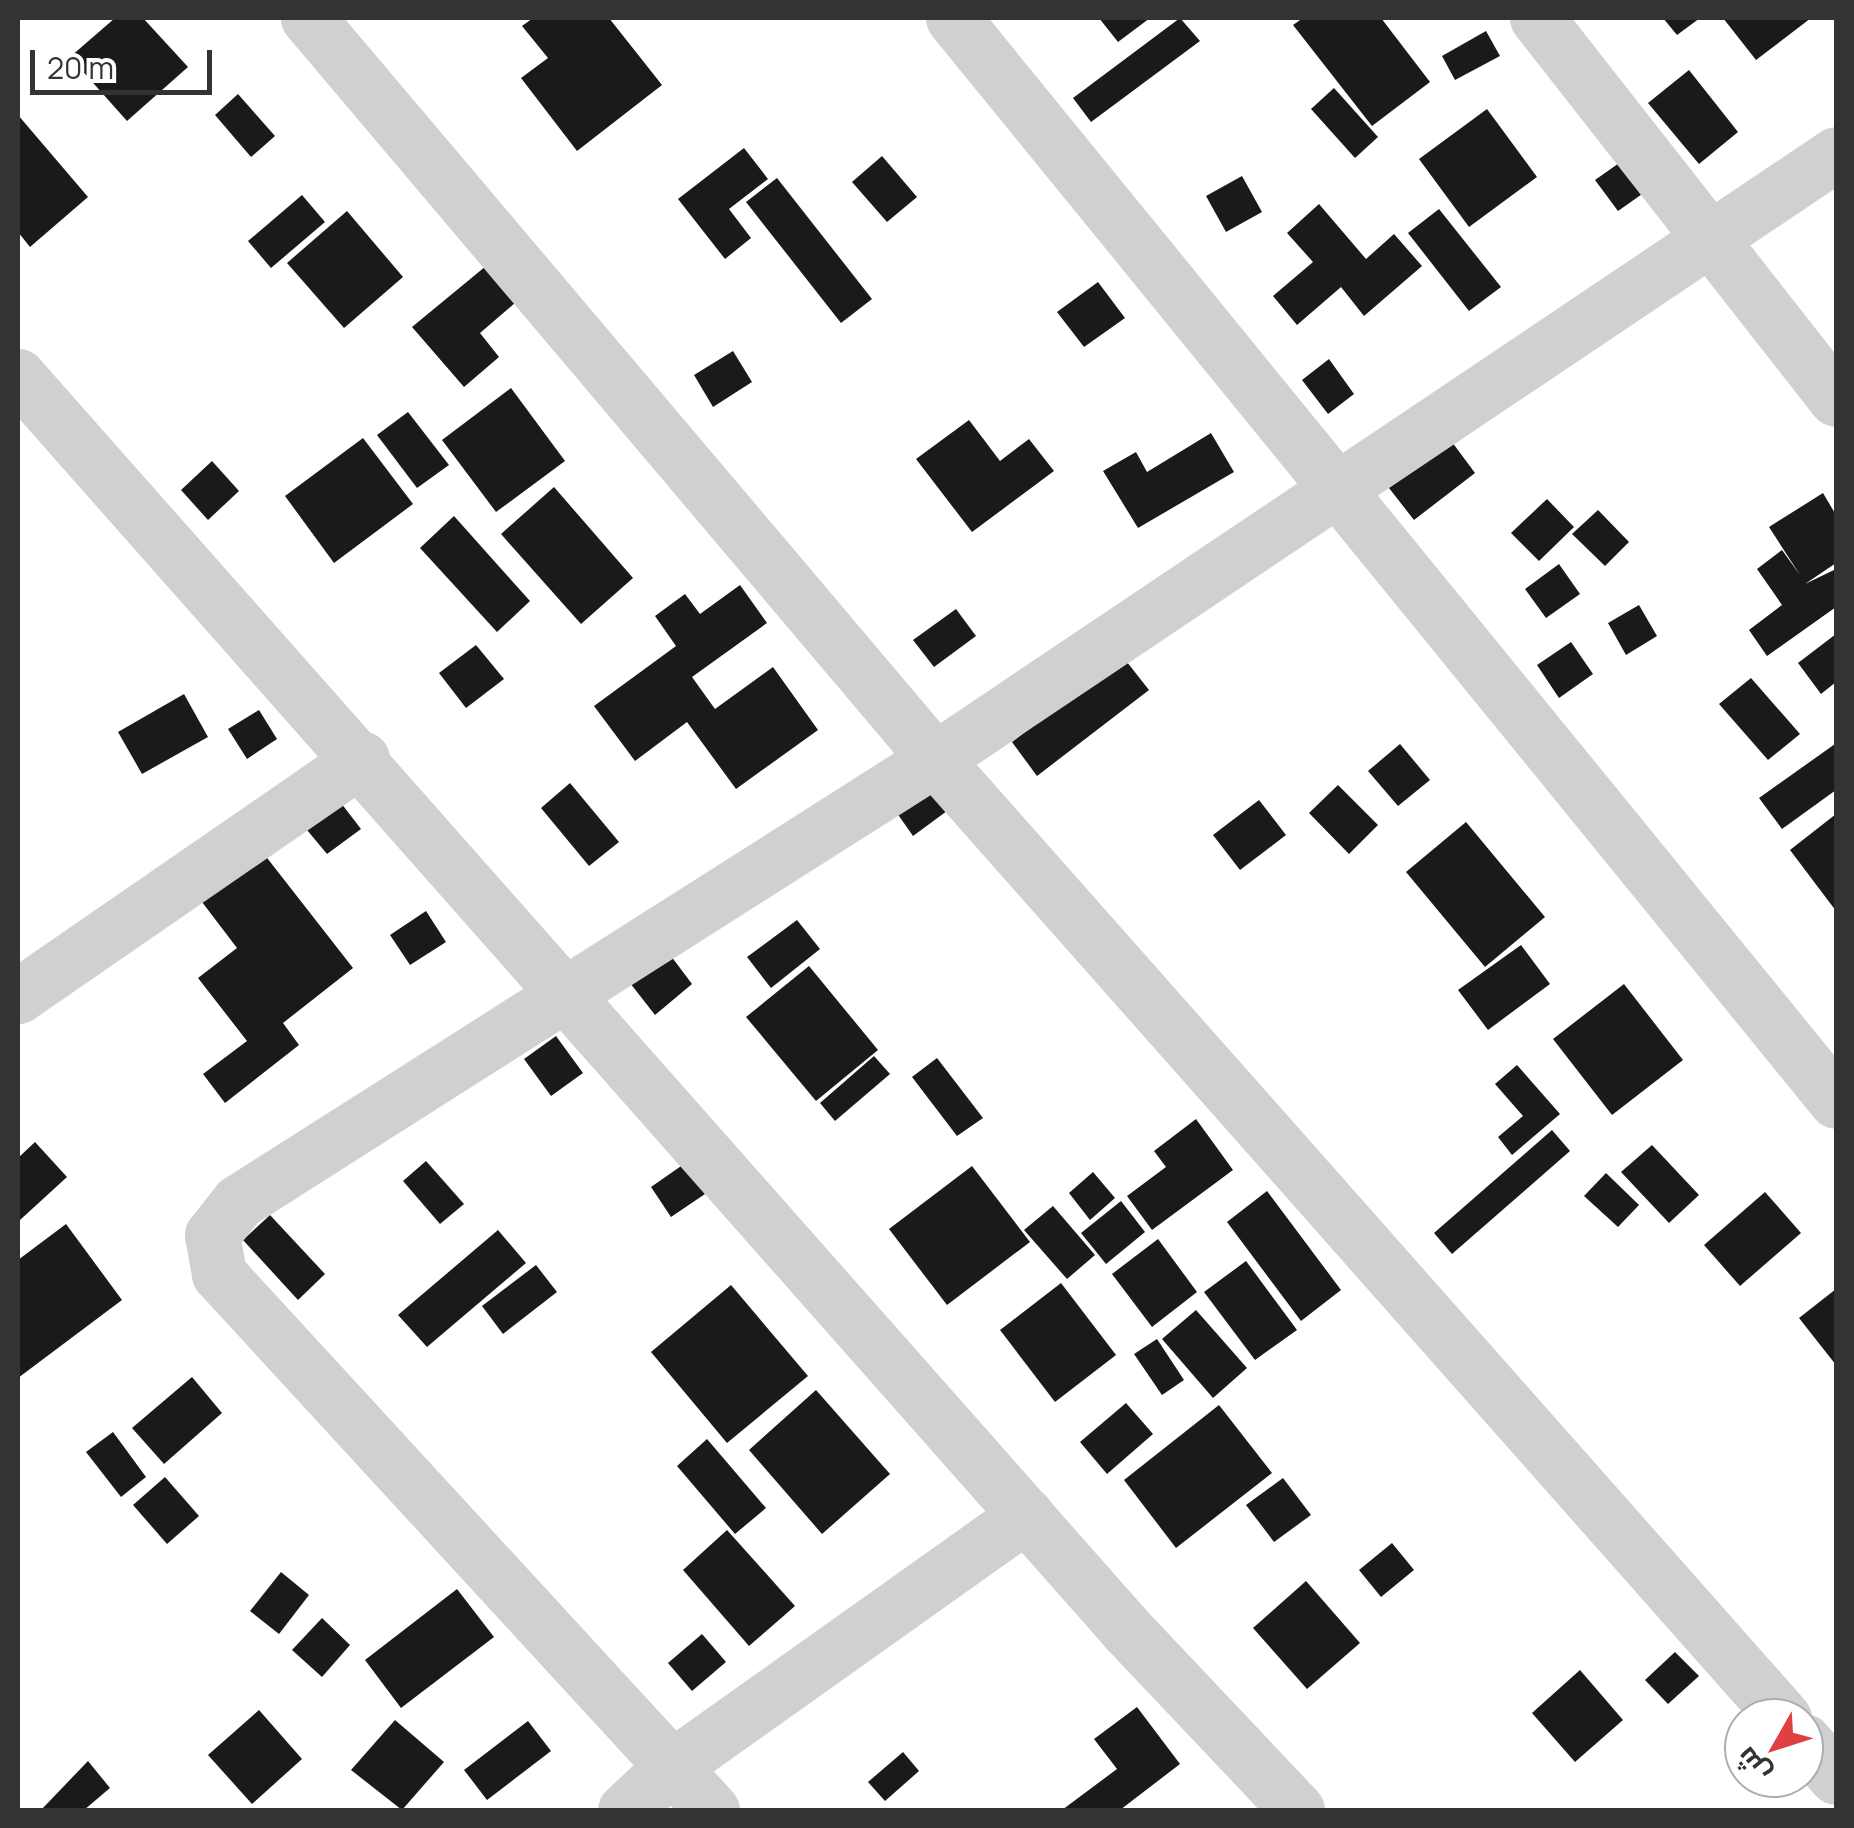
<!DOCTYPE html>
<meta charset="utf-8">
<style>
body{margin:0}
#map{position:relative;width:1854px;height:1828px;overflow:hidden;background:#fff;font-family:Manrope,Cairo,sans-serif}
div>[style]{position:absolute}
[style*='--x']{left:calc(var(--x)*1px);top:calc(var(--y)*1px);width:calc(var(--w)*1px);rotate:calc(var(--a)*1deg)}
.building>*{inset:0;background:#1a1a1a}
.street>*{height:55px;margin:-27.5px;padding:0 27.5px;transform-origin:27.5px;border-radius:27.5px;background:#d0d0d0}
span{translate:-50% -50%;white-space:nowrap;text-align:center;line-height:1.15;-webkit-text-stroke:10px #fff;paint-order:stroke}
.frame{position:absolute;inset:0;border:20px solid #333;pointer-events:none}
.north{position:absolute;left:1724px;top:1698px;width:100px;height:100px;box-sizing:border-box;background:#fff;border:2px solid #adadad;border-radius:50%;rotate:231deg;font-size:28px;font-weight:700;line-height:40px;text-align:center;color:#333}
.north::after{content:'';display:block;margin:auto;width:35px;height:45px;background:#df4041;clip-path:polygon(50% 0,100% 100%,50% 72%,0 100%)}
.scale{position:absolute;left:30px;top:50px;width:182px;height:45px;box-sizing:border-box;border:5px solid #333;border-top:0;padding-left:12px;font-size:30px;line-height:35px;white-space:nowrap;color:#333;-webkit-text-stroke:8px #fff;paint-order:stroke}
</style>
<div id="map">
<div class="building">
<div style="clip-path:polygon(115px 18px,143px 18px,188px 67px,127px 121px,70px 57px)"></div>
<div style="clip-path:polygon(533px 18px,609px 18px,662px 85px,577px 151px,521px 78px,548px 58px,522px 26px)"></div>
<div style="clip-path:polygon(1099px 18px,1150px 18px,1118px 42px)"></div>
<div style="clip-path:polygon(1180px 18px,1200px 41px,1091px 122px,1073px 98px)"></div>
<div style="clip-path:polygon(1303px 18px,1381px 18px,1430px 82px,1372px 126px,1293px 25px)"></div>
<div style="clip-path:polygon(1663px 18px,1700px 18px,1677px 35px)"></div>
<div style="clip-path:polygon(1723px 18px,1811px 18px,1756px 60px)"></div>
<div style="clip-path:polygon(1486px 31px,1500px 56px,1455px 80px,1442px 56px)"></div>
<div style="clip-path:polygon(1689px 70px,1738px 132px,1699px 164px,1648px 103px)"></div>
<div style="clip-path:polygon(1334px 88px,1378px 137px,1355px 158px,1311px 109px)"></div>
<div style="clip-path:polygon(238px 94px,275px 136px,251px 157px,215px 115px)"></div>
<div style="clip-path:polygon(1487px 109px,1537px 177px,1469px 227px,1419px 159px)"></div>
<div style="clip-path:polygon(18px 115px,88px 197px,30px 247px,18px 232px)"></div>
<div style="clip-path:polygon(744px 148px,768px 179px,729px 209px,751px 238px,725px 259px,678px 199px)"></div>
<div style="clip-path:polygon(882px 156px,917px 197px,887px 222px,852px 182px)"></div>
<div style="clip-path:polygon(1622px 161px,1645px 192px,1618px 211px,1595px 180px)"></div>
<div style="clip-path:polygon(1242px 176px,1262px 212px,1226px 232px,1206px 196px)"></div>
<div style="clip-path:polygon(777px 178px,872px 299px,841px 323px,746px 202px)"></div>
<div style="clip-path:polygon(302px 195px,325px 222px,271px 268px,248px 241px)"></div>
<div style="clip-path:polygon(1319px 204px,1366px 259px,1394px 234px,1422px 266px,1364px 316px,1341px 287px,1297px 325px,1273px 296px,1313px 262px,1287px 233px)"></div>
<div style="clip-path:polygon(1439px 209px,1501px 287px,1469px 311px,1408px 233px)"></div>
<div style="clip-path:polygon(347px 211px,403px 277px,344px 328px,287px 263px)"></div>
<div style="clip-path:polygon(486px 266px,516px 302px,480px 333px,499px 357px,464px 387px,412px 327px)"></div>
<div style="clip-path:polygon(1098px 282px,1125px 318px,1084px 347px,1057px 312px)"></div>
<div style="clip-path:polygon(733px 351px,752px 382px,713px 407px,694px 375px)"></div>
<div style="clip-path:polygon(1329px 359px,1354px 394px,1328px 414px,1302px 380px)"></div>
<div style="clip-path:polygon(511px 388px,565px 461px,496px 512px,442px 440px)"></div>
<div style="clip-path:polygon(408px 412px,449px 465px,417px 488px,377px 435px)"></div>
<div style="clip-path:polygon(969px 420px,1000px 461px,1029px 439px,1054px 471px,972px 532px,916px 459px)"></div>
<div style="clip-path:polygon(1211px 433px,1234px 472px,1138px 528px,1103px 471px,1136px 452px,1147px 472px)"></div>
<div style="clip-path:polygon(363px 438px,413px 504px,334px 563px,285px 496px)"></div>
<div style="clip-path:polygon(1401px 442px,1420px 467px,1452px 442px,1475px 473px,1414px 520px,1371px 465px)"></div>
<div style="clip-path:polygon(212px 461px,239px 491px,208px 520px,181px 490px)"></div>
<div style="clip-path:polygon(554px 487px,633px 578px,581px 624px,501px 534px)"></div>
<div style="clip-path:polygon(1823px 493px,1836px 515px,1836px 563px,1805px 584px,1836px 569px,1836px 607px,1767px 656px,1749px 630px,1782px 605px,1757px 569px,1782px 550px,1800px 575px,1769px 527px)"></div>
<div style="clip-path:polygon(1547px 499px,1574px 527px,1539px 561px,1511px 533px)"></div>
<div style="clip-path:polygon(1598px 510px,1629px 542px,1605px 566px,1572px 534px)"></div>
<div style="clip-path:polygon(454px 516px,530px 601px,497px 632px,420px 548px)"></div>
<div style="clip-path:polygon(1559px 564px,1580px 594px,1546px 618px,1525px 589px)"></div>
<div style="clip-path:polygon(740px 585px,767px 623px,692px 677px,715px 709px,773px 667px,818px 730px,736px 789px,687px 722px,635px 761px,594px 706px,676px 646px,655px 616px,685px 594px,700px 614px)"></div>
<div style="clip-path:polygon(1639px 605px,1657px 636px,1626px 655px,1608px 623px)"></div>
<div style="clip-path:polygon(956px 609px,976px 636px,934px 667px,913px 640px)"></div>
<div style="clip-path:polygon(1836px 634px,1836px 682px,1821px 694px,1798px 663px)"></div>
<div style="clip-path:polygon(1571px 642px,1593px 674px,1559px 698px,1537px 665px)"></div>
<div style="clip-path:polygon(476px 645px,504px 679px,466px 708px,439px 673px)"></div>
<div style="clip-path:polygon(1123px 657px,1149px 690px,1037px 776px,1012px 742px)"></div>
<div style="clip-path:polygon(1751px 678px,1800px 734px,1768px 760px,1719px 704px)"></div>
<div style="clip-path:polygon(184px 694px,208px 737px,142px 774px,118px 732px)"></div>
<div style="clip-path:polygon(259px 710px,277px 739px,247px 759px,228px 729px)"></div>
<div style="clip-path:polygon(1400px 744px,1430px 780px,1398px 806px,1368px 771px)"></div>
<div style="clip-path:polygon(1835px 744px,1836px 790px,1782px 829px,1759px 798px)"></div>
<div style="clip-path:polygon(925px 781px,947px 811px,913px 836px,892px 806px)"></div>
<div style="clip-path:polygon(570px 783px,619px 842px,589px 866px,541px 808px)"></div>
<div style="clip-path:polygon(1338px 785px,1378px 825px,1349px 854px,1309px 813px)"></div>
<div style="clip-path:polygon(1259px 800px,1286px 835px,1240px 870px,1213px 835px)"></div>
<div style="clip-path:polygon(341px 803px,361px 829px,327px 854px,307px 830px)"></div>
<div style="clip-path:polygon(1836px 814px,1836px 911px,1790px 850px)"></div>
<div style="clip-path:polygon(1466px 822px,1545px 917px,1485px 967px,1406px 872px)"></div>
<div style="clip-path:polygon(264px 854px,353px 968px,283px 1023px,299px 1045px,225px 1103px,203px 1074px,247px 1041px,198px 978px,237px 948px,202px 902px)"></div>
<div style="clip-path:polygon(426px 911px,446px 942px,410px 965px,390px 935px)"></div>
<div style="clip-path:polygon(797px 920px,820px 949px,771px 988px,747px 957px)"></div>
<div style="clip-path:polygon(1521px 945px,1550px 984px,1488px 1030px,1458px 990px)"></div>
<div style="clip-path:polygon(668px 952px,692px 984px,655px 1015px,630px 983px)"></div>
<div style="clip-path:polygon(809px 966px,878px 1050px,816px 1101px,746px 1017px)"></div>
<div style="clip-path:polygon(1624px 984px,1683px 1060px,1612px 1115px,1553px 1039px)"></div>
<div style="clip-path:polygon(556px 1036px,583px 1073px,551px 1096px,524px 1059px)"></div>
<div style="clip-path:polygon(874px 1056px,890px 1074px,835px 1121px,820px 1103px)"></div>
<div style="clip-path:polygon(937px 1058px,983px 1118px,957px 1136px,912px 1077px)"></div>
<div style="clip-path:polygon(1517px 1065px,1560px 1114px,1512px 1155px,1498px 1137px,1523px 1116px,1495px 1084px)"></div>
<div style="clip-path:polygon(1196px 1119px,1233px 1170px,1152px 1230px,1127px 1196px,1166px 1167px,1154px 1151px)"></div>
<div style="clip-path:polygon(1552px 1130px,1570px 1151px,1452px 1254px,1434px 1233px)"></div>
<div style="clip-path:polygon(35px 1142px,67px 1177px,20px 1220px,18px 1158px)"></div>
<div style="clip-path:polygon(1652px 1145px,1699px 1195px,1669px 1223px,1621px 1172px)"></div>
<div style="clip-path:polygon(426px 1161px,464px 1204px,440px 1224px,403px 1181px)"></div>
<div style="clip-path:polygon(684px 1164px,705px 1194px,671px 1217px,651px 1187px)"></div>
<div style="clip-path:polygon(972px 1166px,1030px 1242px,947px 1305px,889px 1229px)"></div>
<div style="clip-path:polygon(1093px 1172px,1115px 1198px,1090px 1220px,1069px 1193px)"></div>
<div style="clip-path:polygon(1606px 1173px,1639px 1205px,1618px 1227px,1584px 1196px)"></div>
<div style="clip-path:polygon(1267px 1191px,1341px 1290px,1301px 1321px,1227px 1222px)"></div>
<div style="clip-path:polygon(1765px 1192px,1801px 1233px,1740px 1286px,1704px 1245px)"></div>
<div style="clip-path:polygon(1121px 1201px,1145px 1232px,1106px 1264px,1081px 1233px)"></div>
<div style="clip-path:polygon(1053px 1206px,1095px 1255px,1067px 1279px,1024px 1230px)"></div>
<div style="clip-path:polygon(270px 1215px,325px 1274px,298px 1300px,243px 1240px)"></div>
<div style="clip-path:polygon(66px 1224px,122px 1300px,18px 1378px,18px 1260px)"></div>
<div style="clip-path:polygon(498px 1230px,526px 1263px,427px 1347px,398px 1315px)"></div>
<div style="clip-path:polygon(1158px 1239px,1197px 1292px,1152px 1327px,1112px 1274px)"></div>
<div style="clip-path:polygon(1246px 1261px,1297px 1330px,1255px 1360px,1204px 1292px)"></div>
<div style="clip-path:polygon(536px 1265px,557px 1292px,503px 1334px,482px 1306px)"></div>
<div style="clip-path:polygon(1061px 1283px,1116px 1355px,1055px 1402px,1000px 1330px)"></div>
<div style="clip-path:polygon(731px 1285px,808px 1376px,727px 1443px,651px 1352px)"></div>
<div style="clip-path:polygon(1836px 1289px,1836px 1365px,1799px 1318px)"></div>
<div style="clip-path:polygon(1196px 1310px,1247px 1368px,1213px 1398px,1162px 1339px)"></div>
<div style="clip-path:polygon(1157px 1339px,1184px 1380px,1162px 1395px,1134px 1354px)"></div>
<div style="clip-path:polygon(192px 1377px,222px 1413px,164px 1464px,132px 1428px)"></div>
<div style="clip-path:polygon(816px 1390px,890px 1474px,822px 1534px,749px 1450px)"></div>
<div style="clip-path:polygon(1126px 1403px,1153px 1434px,1107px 1474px,1080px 1442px)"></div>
<div style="clip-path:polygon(1219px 1405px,1272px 1473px,1176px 1548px,1124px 1480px)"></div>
<div style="clip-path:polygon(113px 1432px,146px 1477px,121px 1497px,86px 1452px)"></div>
<div style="clip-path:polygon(707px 1439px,766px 1508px,735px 1534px,677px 1466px)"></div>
<div style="clip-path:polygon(165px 1477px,199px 1516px,167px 1544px,133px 1505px)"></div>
<div style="clip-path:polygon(1283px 1478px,1311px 1515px,1274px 1542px,1246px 1505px)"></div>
<div style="clip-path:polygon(727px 1530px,795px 1606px,749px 1646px,683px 1570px)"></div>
<div style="clip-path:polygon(1392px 1543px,1414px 1570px,1381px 1597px,1359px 1570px)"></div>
<div style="clip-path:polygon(281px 1572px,309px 1595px,279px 1634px,250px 1611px)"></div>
<div style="clip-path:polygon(1306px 1581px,1360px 1643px,1307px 1689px,1253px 1628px)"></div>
<div style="clip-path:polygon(457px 1589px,494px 1637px,401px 1708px,365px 1660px)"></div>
<div style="clip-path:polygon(322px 1618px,350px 1645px,322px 1677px,292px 1650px)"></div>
<div style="clip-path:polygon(702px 1634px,726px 1662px,692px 1691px,668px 1663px)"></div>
<div style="clip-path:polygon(1675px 1652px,1699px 1676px,1668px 1704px,1645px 1680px)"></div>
<div style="clip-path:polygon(1580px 1670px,1623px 1720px,1575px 1762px,1532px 1713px)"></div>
<div style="clip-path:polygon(1137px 1707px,1180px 1764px,1120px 1810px,1062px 1810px,1117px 1769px,1094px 1739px)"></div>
<div style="clip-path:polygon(259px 1710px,302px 1759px,252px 1804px,208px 1755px)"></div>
<div style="clip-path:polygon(395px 1720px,444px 1762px,402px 1810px,351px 1770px)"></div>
<div style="clip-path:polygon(528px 1721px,551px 1751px,487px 1800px,464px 1770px)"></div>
<div style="clip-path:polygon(903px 1752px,919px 1771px,885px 1801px,868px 1782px)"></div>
<div style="clip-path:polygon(88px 1761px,110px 1788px,84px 1810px,41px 1810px)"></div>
</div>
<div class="street">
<div style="--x:308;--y:18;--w:971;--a:49.76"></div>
<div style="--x:935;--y:759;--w:1281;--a:48.48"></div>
<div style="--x:953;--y:18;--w:1397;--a:50.81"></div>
<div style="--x:1537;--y:18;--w:484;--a:51.9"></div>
<div style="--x:18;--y:376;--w:1673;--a:48.51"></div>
<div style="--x:1126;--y:1629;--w:249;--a:46.6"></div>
<div style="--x:18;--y:996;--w:418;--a:-34.6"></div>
<div style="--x:1804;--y:1741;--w:48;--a:48.4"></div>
<div style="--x:625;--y:1810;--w:62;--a:-43"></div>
<div style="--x:670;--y:1768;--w:437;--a:-35.4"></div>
<div style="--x:712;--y:1810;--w:728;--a:-132.61"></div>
<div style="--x:219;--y:1274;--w:40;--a:-100"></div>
<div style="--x:212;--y:1235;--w:42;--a:-51.8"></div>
<div style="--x:238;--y:1202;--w:826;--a:-32.44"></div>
<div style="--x:935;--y:759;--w:1085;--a:-33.88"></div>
</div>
<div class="frame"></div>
<div class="north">ش</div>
<div class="scale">20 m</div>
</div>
